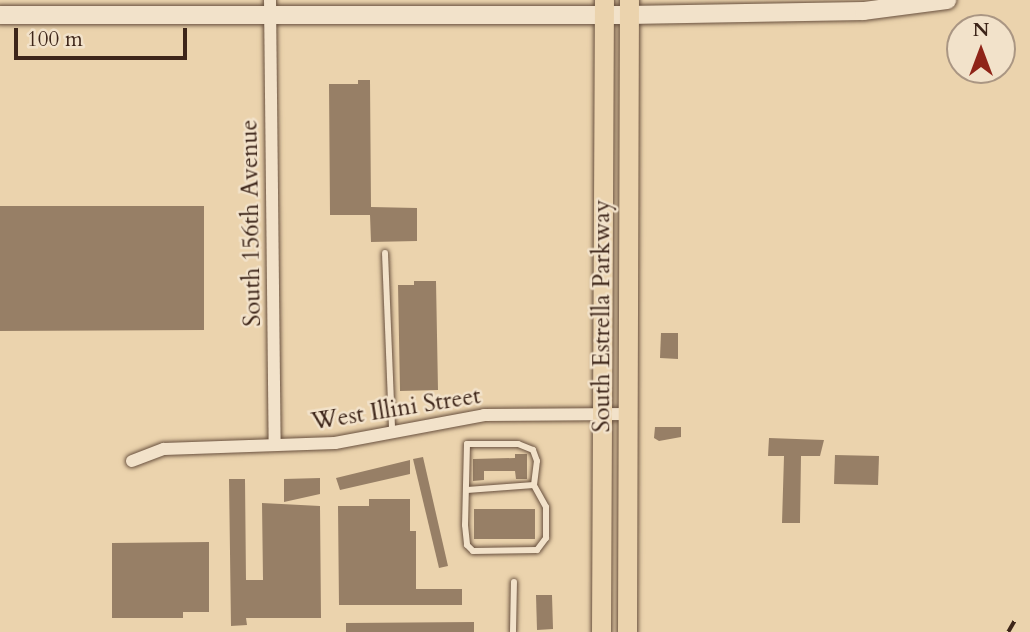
<!DOCTYPE html>
<style>
body{margin:0}
#map{position:relative;width:1030px;height:632px;overflow:hidden;background:#ebd3ad;font-family:Cardo,serif}
div>[style]{position:absolute}
[style*='--x']{left:calc(var(--x)*1px);top:calc(var(--y)*1px);width:calc(var(--w)*1px);rotate:calc(var(--a)*1deg)}
.building>*{inset:0;background:#977f66}
.roads{filter:drop-shadow(0 0 2px #68503e) drop-shadow(0 0 2px #68503e)}
.service>*{height:6px;margin:-3px;padding:0 3px;transform-origin:3px;border-radius:3px;background:#f2e2ca}
.minor>*{height:12px;margin:-6px;padding:0 6px;transform-origin:6px;border-radius:6px;background:#f2e2ca}
.secondary>*{height:18px;margin:-9px;padding:0 9px;transform-origin:9px;border-radius:9px;background:#f2e2ca}
.primary>*{height:19px;margin:-9.5px;padding:0 9.5px;transform-origin:9.5px;border-radius:9.5px;background:#ebd3ad}
.rail>*{height:3.5px;margin-top:-1.75px;transform-origin:0;background:repeating-linear-gradient(90deg,#3d2519 0 12px,transparent 0 24px)}
span{translate:-50% -50%;white-space:nowrap;text-align:center;line-height:1.15;-webkit-text-stroke:5px #f2e2ca;paint-order:stroke}
.street-label{font-size:24px;color:#3d2519}
.north{position:absolute;left:946px;top:14px;width:70px;height:70px;box-sizing:border-box;background:#f2e2ca;border:2px solid #aa9683;border-radius:50%;rotate:0deg;font-size:19px;font-weight:700;line-height:28px;text-align:center;color:#3d2519}
.north::after{content:'';display:block;margin:auto;width:24px;height:32px;background:#8f2418;clip-path:polygon(50% 0,100% 100%,50% 72%,0 100%)}
.scale{position:absolute;left:14px;top:28px;width:173px;height:32px;box-sizing:border-box;border:4px solid #3d2519;border-top:0;padding-left:9px;font-size:21px;line-height:24px;white-space:nowrap;color:#3d2519;-webkit-text-stroke:5px #f2e2ca;paint-order:stroke}
</style>
<div id="map">
<div class="building">
<div style="clip-path:polygon(358px 80px,370px 80px,371px 207px,417px 208px,417px 241px,371px 242px,370px 215px,330px 215px,329px 84px,358px 84px)"></div>
<div style="clip-path:polygon(0 206px,204px 206px,204px 330px,0 331px)"></div>
<div style="clip-path:polygon(414px 281px,436px 281px,438px 390px,400px 391px,398px 285px,414px 285px)"></div>
<div style="clip-path:polygon(661px 333px,678px 333px,678px 359px,660px 358px)"></div>
<div style="clip-path:polygon(655px 427px,681px 427px,681px 437px,659px 441px,654px 438px)"></div>
<div style="clip-path:polygon(769px 438px,824px 440px,820px 456px,801px 456px,800px 523px,782px 523px,784px 456px,768px 456px)"></div>
<div style="clip-path:polygon(515px 454px,527px 454px,527px 479px,516px 479px,515px 471px,484px 471px,484px 480px,473px 481px,473px 459px,515px 458px)"></div>
<div style="clip-path:polygon(835px 455px,879px 456px,878px 485px,834px 484px)"></div>
<div style="clip-path:polygon(423px 457px,448px 566px,439px 568px,413px 459px)"></div>
<div style="clip-path:polygon(410px 460px,410px 474px,340px 490px,336px 478px)"></div>
<div style="clip-path:polygon(320px 478px,320px 494px,284px 502px,284px 479px)"></div>
<div style="clip-path:polygon(229px 479px,245px 479px,246px 580px,263px 580px,262px 503px,320px 506px,321px 618px,246px 618px,247px 625px,231px 626px)"></div>
<div style="clip-path:polygon(369px 499px,410px 499px,410px 531px,416px 531px,416px 589px,462px 589px,462px 605px,339px 605px,338px 506px,369px 506px)"></div>
<div style="clip-path:polygon(474px 509px,535px 509px,535px 539px,474px 539px)"></div>
<div style="clip-path:polygon(209px 542px,209px 612px,183px 612px,183px 618px,112px 618px,112px 543px)"></div>
<div style="clip-path:polygon(536px 595px,552px 595px,553px 629px,537px 630px)"></div>
<div style="clip-path:polygon(474px 622px,474px 632px,346px 632px,346px 623px)"></div>
</div>
<div class="roads">
<div class="service">
<div style="--x:385;--y:253;--w:178;--a:87.7"></div>
<div style="--x:467;--y:490;--w:67;--a:-4.3"></div>
<div style="--x:534;--y:485;--w:24;--a:-83"></div>
<div style="--x:537;--y:461;--w:12;--a:-110"></div>
<div style="--x:533;--y:450;--w:16;--a:-158"></div>
<div style="--x:518;--y:444;--w:51;--a:180"></div>
<div style="--x:467;--y:444;--w:81;--a:91.4"></div>
<div style="--x:465;--y:525;--w:20;--a:84"></div>
<div style="--x:467;--y:545;--w:8;--a:45"></div>
<div style="--x:473;--y:551;--w:64;--a:-0.9"></div>
<div style="--x:537;--y:550;--w:15;--a:-53"></div>
<div style="--x:546;--y:538;--w:31;--a:-90"></div>
<div style="--x:546;--y:507;--w:25;--a:-119"></div>
<div style="--x:513;--y:632;--w:50;--a:-88.9"></div>
</div>
<div class="minor">
<div style="--x:270;--y:0;--w:445;--a:89.4"></div>
<div style="--x:132;--y:461;--w:34;--a:-21"></div>
<div style="--x:164;--y:449;--w:171;--a:-2"></div>
<div style="--x:335;--y:443;--w:152;--a:-10.6"></div>
<div style="--x:484;--y:415;--w:142;--a:-0.4"></div>
</div>
<div class="secondary">
<div style="--x:0;--y:15;--w:628;--a:0"></div>
<div style="--x:628;--y:15;--w:236;--a:-1"></div>
<div style="--x:864;--y:11;--w:84;--a:-7.5"></div>
</div>
<div class="primary">
<div style="--x:601;--y:632;--w:632;--a:-89.73"></div>
<div style="--x:627;--y:632;--w:632;--a:-89.82"></div>
</div>
</div>
<div class="rail">
<div style="--x:1008;--y:632;--w:20;--a:-60"></div>
</div>
<div class="street-label">
<span style="left:251px;top:223px;rotate:-91deg">South 156th Avenue</span>
<span style="left:602px;top:316px;rotate:-90deg">South Estrella Parkway</span>
<span style="left:396px;top:409px;rotate:-9deg">West Illini Street</span>
</div>
<div class="north">N</div>
<div class="scale">100 m</div>
</div>
